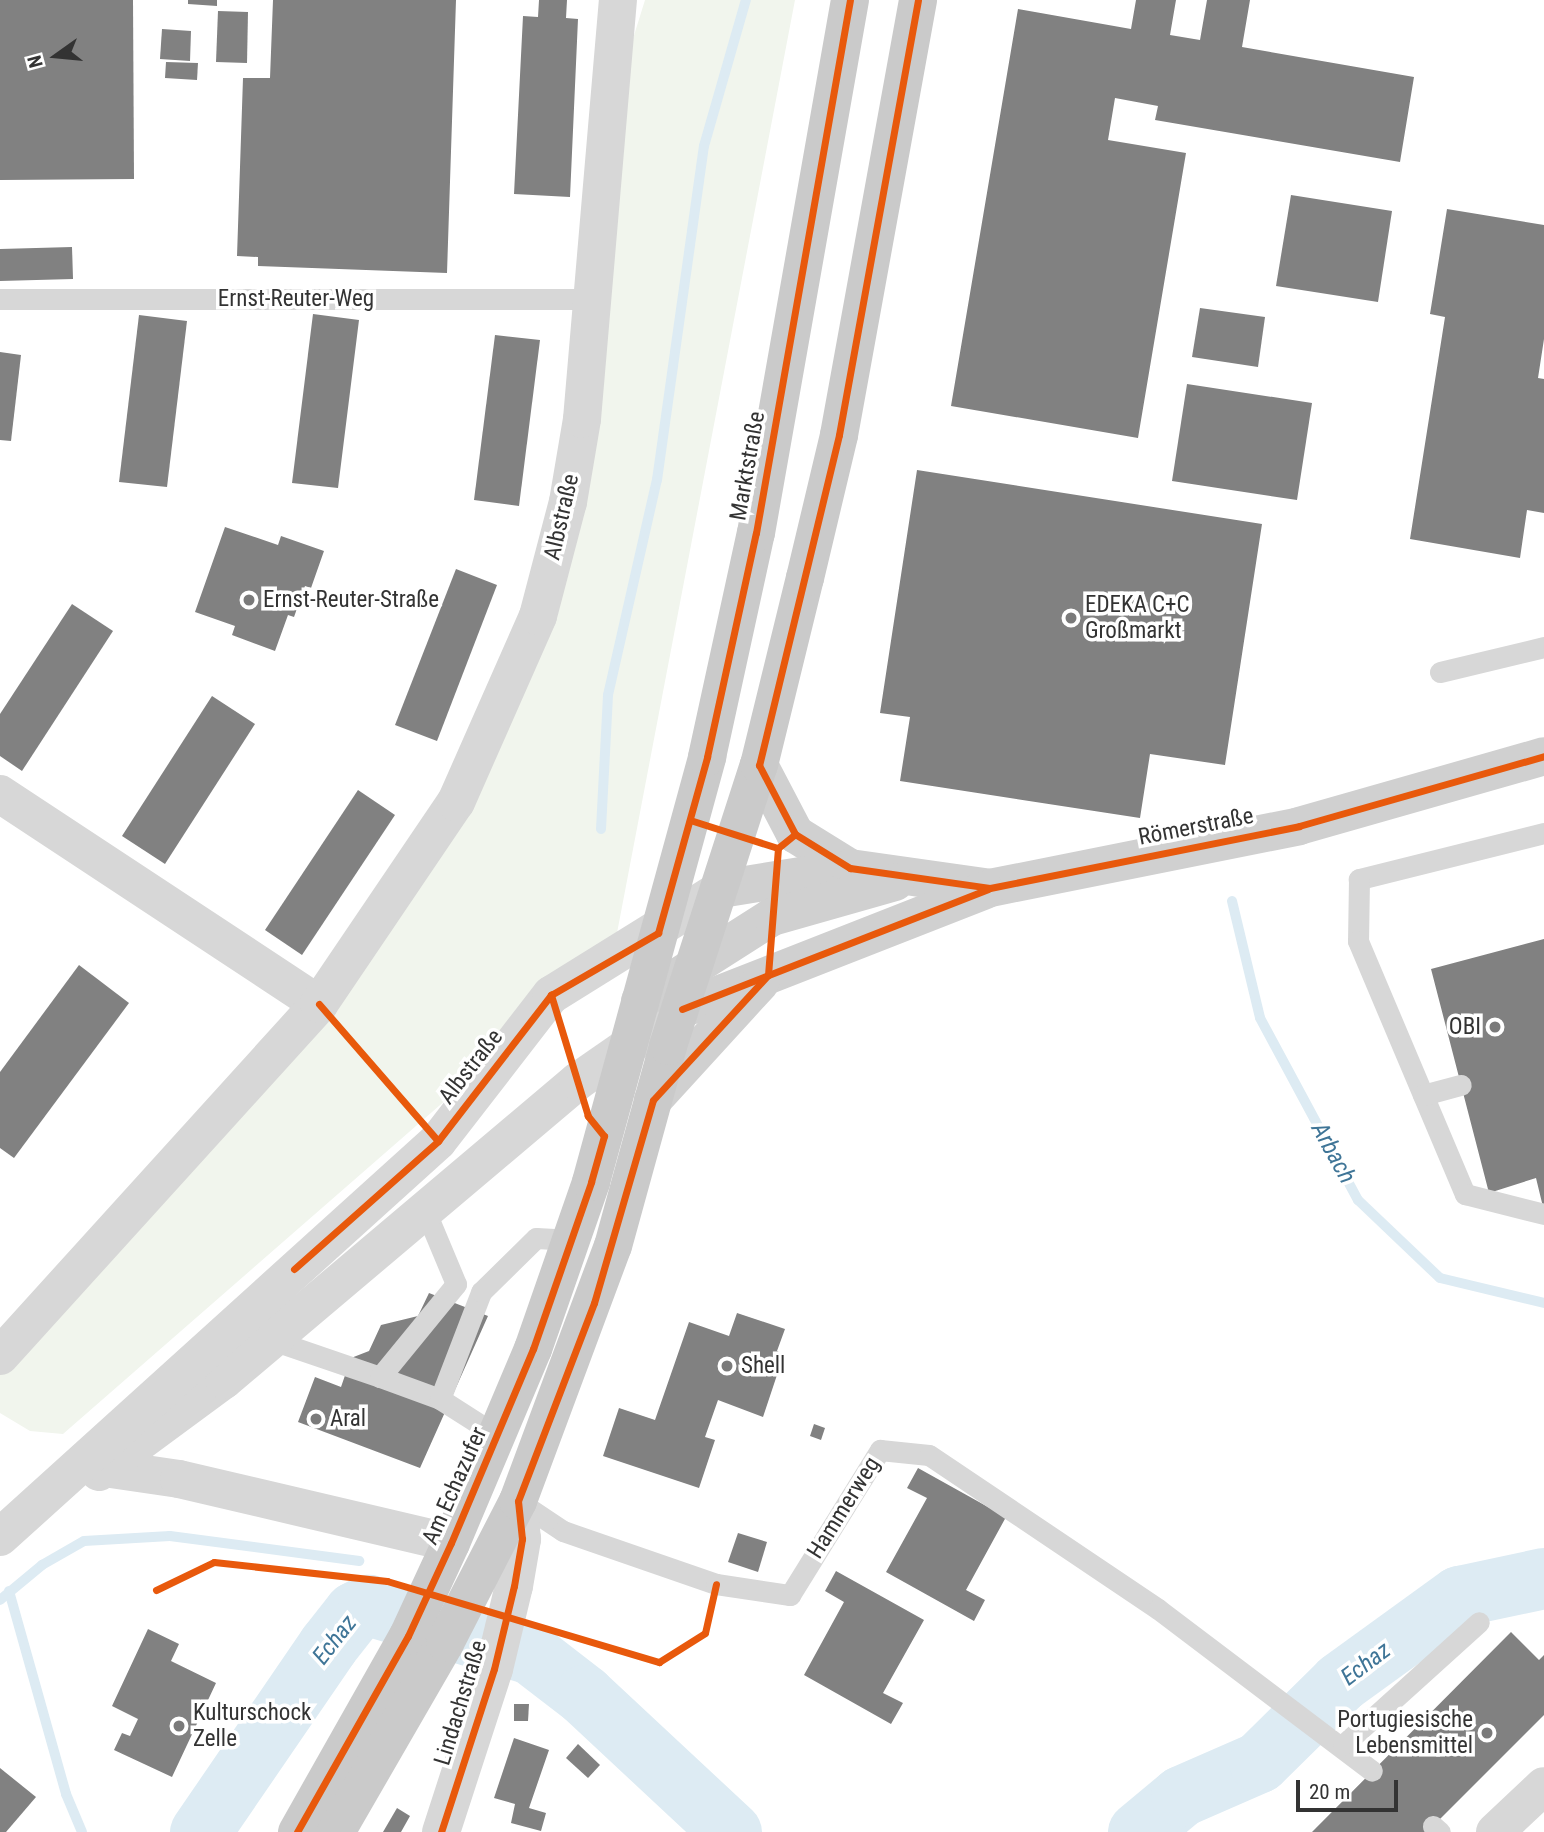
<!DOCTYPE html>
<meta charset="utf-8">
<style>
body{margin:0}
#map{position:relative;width:1544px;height:1832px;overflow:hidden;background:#fff;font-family:"Roboto Condensed",sans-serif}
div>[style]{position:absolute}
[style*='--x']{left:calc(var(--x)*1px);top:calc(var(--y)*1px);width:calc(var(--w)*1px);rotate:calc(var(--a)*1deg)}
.green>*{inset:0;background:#f1f5ed}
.water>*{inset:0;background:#ddebf3}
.stream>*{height:10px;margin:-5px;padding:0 5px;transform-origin:5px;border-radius:5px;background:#ddebf3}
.river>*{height:61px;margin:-30.5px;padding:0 30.5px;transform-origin:30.5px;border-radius:30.5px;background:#ddebf3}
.building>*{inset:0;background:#818181}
.lane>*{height:21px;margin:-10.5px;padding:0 10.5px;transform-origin:10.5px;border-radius:10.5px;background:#d7d7d7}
.street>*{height:38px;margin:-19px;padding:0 19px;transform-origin:19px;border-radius:19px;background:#d7d7d7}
.secondary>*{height:38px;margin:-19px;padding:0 19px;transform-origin:19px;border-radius:19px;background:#d0d0d0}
.primary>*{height:38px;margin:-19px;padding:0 19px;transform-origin:19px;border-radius:19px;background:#cacaca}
.cycleway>*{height:7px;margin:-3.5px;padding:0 3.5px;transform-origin:3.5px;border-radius:3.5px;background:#e8590c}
.dots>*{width:19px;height:19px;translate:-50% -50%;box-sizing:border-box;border:4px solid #fff;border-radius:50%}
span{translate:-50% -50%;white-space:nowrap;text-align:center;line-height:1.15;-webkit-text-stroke:7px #fff;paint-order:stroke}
.street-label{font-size:23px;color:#333}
.poi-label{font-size:23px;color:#333}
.left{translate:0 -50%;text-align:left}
.right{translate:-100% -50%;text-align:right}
.water-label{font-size:24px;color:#3f7597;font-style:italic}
.north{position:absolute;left:21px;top:21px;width:70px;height:70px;-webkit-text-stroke:5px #fff;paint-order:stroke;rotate:255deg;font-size:19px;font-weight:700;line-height:28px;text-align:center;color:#333}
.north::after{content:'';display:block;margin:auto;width:24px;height:32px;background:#333;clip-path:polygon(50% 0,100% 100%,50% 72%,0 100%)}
.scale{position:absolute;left:1296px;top:1780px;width:102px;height:32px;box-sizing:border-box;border:4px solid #333;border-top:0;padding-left:9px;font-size:21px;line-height:24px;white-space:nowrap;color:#333;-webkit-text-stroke:5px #fff;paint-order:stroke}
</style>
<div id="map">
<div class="green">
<div style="clip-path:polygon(645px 0,795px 0,613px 954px,63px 1434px,30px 1431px,0 1413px,0 1374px,331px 1012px,548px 615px,604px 132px)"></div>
</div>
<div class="water">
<div style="clip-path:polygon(534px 1645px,575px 1682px,584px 1695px,525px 1663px)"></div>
</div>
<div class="stream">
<div style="--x:601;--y:829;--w:134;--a:-87"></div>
<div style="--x:608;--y:695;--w:221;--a:-77.2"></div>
<div style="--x:657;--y:480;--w:337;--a:-82"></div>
<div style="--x:704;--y:146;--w:152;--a:-74"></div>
<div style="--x:1232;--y:901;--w:120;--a:76.5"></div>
<div style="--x:1260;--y:1018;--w:207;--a:61.7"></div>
<div style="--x:1358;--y:1200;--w:113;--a:43.6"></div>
<div style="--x:1440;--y:1278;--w:107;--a:13.5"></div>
<div style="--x:9;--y:1591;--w:211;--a:74.3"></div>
<div style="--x:66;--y:1794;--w:41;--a:67.2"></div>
<div style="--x:0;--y:1600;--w:55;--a:-39.8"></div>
<div style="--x:42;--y:1565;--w:48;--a:-29.7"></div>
<div style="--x:84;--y:1541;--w:86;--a:-3.3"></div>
<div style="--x:170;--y:1536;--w:191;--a:7.5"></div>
</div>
<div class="river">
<div style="--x:200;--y:1832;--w:227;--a:-55.6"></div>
<div style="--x:328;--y:1645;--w:42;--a:-51.8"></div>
<div style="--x:354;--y:1612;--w:16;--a:-27"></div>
<div style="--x:368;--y:1605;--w:170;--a:16.7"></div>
<div style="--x:531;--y:1654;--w:67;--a:37.7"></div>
<div style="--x:584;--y:1695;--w:201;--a:43"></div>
<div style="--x:1138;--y:1832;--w:56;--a:-39.9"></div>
<div style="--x:1181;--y:1796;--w:85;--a:-23.6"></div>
<div style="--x:1259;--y:1762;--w:114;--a:-44.6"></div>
<div style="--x:1340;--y:1682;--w:147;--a:-35.9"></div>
<div style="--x:1459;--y:1596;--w:87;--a:-12"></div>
</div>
<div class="building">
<div style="clip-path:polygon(0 0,133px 0,134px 179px,0 180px)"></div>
<div style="clip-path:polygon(188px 0,217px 0,217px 6px,188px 4px)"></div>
<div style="clip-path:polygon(273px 0,456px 0,447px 273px,258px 266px,258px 257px,237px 256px,243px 78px,270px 78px)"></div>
<div style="clip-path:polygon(539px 0,567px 0,566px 18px,578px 19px,570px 197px,514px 194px,523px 16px,538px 17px)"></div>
<div style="clip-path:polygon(1136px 0,1176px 0,1170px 35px,1200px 40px,1207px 0,1250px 0,1242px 47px,1414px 77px,1400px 162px,1155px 120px,1158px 106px,1115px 98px,1108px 140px,1186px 153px,1138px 438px,951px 406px,1018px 9px,1131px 29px)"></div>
<div style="clip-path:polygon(218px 11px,248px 12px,247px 63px,216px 62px)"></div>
<div style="clip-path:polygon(162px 29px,191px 31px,190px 61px,160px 59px)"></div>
<div style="clip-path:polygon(166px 62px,198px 63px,197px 80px,165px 78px)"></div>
<div style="clip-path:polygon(1291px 195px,1392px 211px,1378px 302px,1276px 286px)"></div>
<div style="clip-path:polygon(1447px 209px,1544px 225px,1544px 339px,1538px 378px,1544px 379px,1544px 513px,1527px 510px,1520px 558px,1410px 539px,1445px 317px,1430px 314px)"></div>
<div style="clip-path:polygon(72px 247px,73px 279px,0 281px,0 249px)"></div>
<div style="clip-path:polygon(1200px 308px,1265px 317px,1258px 367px,1192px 357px)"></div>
<div style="clip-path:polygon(313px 314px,359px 320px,338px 488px,292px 483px)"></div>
<div style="clip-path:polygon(139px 315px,187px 321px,167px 487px,119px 482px)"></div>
<div style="clip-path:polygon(495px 335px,540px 340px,519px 506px,474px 500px)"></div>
<div style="clip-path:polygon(0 352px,21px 355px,11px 441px,0 440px)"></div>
<div style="clip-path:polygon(1187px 384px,1312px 403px,1297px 500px,1172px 481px)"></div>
<div style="clip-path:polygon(917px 470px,1262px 524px,1225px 765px,1150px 754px,1140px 818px,900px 781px,910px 717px,880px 713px)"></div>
<div style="clip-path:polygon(225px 527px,278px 545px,281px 536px,324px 551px,311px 588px,305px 586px,294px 617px,288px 615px,275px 651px,232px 635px,235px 626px,195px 612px)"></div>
<div style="clip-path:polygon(456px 569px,497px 585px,437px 741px,395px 725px)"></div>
<div style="clip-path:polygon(72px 604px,113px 631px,22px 771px,0 756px,0 714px)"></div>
<div style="clip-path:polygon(212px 696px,255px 724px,165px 864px,122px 836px)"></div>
<div style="clip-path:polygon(358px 790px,395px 815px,302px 955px,265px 930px)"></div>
<div style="clip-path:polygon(1544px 939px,1544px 1207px,1543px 1207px,1536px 1178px,1489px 1193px,1431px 969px)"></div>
<div style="clip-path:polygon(79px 965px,129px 1003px,14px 1158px,0 1148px,0 1072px)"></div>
<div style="clip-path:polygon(429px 1293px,488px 1316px,420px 1468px,298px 1422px,315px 1377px,341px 1387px,351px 1358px,369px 1351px,381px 1325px,418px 1316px)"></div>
<div style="clip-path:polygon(737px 1313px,785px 1329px,777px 1351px,784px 1354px,763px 1417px,718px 1400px,705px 1437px,715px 1440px,699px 1488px,603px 1456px,619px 1408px,655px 1420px,689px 1322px,729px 1336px)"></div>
<div style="clip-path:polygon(814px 1424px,825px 1428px,821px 1440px,810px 1436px)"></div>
<div style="clip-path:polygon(918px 1468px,1006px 1517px,966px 1590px,985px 1600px,974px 1621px,886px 1572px,927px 1498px,907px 1488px)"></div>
<div style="clip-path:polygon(738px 1533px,767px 1542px,758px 1572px,728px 1562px)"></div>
<div style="clip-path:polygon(836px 1571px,924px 1620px,883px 1693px,903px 1703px,891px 1724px,804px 1675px,844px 1602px,825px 1591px)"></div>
<div style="clip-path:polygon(148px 1629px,179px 1644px,171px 1661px,216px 1683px,172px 1777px,114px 1750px,122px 1733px,130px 1736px,138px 1719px,112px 1706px)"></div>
<div style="clip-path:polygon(1511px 1632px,1539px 1660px,1544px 1655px,1544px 1715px,1427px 1832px,1312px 1832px)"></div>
<div style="clip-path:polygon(514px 1704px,529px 1704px,528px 1721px,514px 1721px)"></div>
<div style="clip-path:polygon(514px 1738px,549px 1750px,529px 1808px,546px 1813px,541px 1831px,511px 1823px,515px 1804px,494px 1798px)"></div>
<div style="clip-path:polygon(578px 1744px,600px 1765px,588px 1778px,566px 1758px)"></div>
<div style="clip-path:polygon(0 1768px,36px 1797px,6px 1832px,0 1832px)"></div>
<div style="clip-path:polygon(397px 1808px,410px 1816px,401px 1832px,383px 1832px)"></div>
</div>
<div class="lane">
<div style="--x:0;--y:299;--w:592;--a:0"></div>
<div style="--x:1440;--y:672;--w:107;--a:-13.5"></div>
<div style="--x:1544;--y:833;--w:191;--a:166"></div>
<div style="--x:1359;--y:879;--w:62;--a:90.9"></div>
<div style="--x:1358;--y:941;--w:275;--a:67.1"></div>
<div style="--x:1465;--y:1194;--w:81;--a:14.2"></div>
<div style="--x:1423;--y:1095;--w:39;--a:-15"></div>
<div style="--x:272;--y:1340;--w:114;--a:18.9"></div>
<div style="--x:380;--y:1377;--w:120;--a:-50.7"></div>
<div style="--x:456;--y:1284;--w:80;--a:-112.7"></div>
<div style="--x:380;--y:1377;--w:64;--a:20.1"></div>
<div style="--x:498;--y:1436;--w:69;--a:-147.5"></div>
<div style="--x:440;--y:1399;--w:115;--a:-69"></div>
<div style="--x:481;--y:1292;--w:77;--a:-44.5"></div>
<div style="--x:536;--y:1238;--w:37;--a:3"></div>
<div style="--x:518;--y:1501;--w:54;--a:33.7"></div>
<div style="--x:563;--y:1531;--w:162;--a:19.1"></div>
<div style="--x:716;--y:1584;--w:75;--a:8.5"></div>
<div style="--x:790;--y:1595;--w:171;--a:-58.2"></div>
<div style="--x:880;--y:1450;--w:49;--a:5.8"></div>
<div style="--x:929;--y:1455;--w:276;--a:33.9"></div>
<div style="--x:1158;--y:1609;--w:268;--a:37.1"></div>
<div style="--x:1343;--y:1745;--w:183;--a:-42.1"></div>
<div style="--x:1433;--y:1826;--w:9;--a:41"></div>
</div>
<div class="street">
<div style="--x:0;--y:794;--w:382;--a:33.4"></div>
<div style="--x:0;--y:1356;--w:475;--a:-47.8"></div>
<div style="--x:319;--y:1004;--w:244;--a:-55.9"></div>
<div style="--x:456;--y:802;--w:203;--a:-66.2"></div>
<div style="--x:538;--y:616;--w:118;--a:-75.3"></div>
<div style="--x:568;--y:502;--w:84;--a:-80.4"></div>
<div style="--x:582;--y:419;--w:421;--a:-85.1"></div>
<div style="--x:104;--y:1468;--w:76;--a:8.3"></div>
<div style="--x:179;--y:1479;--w:279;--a:13.2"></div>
<div style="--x:99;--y:1472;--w:155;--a:-36.4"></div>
<div style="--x:224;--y:1380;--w:463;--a:-40.2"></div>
<div style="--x:578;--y:1081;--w:126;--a:-34.7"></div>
<div style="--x:0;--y:1537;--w:590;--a:-42.12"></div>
<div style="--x:438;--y:1141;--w:185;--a:-52.3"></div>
<div style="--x:551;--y:995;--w:200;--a:-31.9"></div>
<div style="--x:441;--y:1832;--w:171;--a:-72"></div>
<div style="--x:494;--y:1669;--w:85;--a:-76.5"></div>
<div style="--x:514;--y:1586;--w:48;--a:-80.3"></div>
<div style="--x:522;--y:1539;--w:38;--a:-96"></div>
<div style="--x:1495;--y:1832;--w:67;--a:-43.2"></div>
</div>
<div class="secondary">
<div style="--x:759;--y:765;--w:78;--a:62.4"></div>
<div style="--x:795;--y:834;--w:65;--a:31.7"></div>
<div style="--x:721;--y:889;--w:131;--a:-9.2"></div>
<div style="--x:850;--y:868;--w:141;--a:8.1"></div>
<div style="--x:990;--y:888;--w:315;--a:-11.3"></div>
<div style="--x:1299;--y:826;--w:255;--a:-15.9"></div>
<div style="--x:640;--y:1001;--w:156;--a:-32.5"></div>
<div style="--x:772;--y:917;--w:128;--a:-15.9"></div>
<div style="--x:682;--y:1009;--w:326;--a:-21.4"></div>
<div style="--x:653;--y:1100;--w:159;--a:-47.6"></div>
</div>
<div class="primary">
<div style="--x:297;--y:1832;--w:225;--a:-60.5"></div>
<div style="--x:408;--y:1636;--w:102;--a:-65.2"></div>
<div style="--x:451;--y:1543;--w:211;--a:-67.1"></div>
<div style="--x:533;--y:1349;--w:177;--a:-70.8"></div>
<div style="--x:591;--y:1182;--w:441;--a:-74.7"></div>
<div style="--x:707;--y:757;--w:229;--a:-77.7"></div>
<div style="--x:756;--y:533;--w:541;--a:-80"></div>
<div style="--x:336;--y:1832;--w:218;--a:-60"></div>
<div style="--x:445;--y:1643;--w:160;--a:-62.8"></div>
<div style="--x:518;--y:1501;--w:272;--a:-69.6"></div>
<div style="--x:613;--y:1246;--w:207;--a:-74.6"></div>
<div style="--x:668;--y:1046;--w:295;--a:-72.1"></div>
<div style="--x:759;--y:765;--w:193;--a:-76.2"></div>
<div style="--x:805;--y:578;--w:147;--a:-76.6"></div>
<div style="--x:839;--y:435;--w:442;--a:-79.7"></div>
</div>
<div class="cycleway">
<div style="--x:918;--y:0;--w:442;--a:100.3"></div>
<div style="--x:839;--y:435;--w:340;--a:103.6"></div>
<div style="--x:759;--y:765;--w:78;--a:62.4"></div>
<div style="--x:795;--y:834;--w:65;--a:31.7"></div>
<div style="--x:850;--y:868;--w:141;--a:8.1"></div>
<div style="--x:990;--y:888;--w:315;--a:-11.3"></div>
<div style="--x:1299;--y:826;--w:255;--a:-15.9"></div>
<div style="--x:690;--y:820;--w:92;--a:17.7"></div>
<div style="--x:319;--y:1004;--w:181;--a:49"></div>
<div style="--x:682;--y:1009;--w:329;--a:-21.4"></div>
<div style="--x:294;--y:1269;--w:193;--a:-41.6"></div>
<div style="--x:438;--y:1141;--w:185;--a:-52.3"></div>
<div style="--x:551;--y:995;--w:124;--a:-30.1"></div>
<div style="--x:658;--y:933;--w:183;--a:-74.4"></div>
<div style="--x:707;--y:757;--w:229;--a:-77.7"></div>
<div style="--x:756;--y:533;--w:541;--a:-80"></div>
<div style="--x:156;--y:1590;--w:64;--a:-25.8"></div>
<div style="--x:214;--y:1562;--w:174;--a:6.3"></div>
<div style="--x:387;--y:1581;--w:284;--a:16.6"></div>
<div style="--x:659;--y:1662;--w:54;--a:-32.2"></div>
<div style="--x:705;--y:1633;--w:50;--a:-77.3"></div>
<div style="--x:297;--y:1832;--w:225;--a:-60.5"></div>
<div style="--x:408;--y:1636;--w:102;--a:-65.2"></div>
<div style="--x:451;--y:1543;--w:211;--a:-67.1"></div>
<div style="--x:533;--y:1349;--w:177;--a:-70.8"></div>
<div style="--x:591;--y:1182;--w:48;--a:-74.2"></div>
<div style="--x:604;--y:1136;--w:26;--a:-129"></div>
<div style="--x:588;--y:1116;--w:127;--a:-107"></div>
<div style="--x:441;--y:1832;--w:171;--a:-72"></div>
<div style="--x:494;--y:1669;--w:85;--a:-76.5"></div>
<div style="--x:514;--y:1586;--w:48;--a:-80.3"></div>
<div style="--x:522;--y:1539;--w:38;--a:-96"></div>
<div style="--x:518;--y:1501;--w:212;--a:-69"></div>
<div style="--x:594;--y:1303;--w:211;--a:-73.8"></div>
<div style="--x:653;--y:1100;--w:170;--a:-47.4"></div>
<div style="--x:768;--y:975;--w:127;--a:-85.5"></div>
<div style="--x:778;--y:848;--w:22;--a:-39"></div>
</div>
<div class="dots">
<div style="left:249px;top:600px;background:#7a7a7a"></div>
<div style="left:1071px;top:618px;background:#7a7a7a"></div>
<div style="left:1495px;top:1027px;background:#7a7a7a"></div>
<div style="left:727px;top:1366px;background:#7a7a7a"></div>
<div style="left:316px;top:1419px;background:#7a7a7a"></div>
<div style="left:179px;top:1726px;background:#7a7a7a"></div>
<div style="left:1487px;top:1733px;background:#7a7a7a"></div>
</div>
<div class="street-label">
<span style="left:296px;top:299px">Ernst-Reuter-Weg</span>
<span style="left:748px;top:466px;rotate:-80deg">Marktstraße</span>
<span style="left:562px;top:517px;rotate:-77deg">Albstraße</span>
<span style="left:1196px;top:827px;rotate:-11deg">Römerstraße</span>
<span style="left:471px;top:1067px;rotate:-52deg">Albstraße</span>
<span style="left:455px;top:1486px;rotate:-66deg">Am Echazufer</span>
<span style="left:844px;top:1508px;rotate:-58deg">Hammerweg</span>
<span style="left:461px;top:1703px;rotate:-73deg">Lindachstraße</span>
</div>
<div class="poi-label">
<span class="left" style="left:263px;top:600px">Ernst-Reuter-Straße</span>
<span class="left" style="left:1085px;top:618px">EDEKA C+C<br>Großmarkt</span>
<span class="right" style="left:1481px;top:1027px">OBI</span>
<span class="left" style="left:741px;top:1366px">Shell</span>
<span class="left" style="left:330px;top:1419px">Aral</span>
<span class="left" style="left:193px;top:1726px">Kulturschock<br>Zelle</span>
<span class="right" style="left:1473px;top:1733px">Portugiesische<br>Lebensmittel</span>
</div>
<div class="water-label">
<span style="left:1333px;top:1153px;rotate:61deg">Arbach</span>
<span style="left:335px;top:1640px;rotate:-52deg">Echaz</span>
<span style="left:1366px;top:1664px;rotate:-37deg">Echaz</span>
</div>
<div class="north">N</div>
<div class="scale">20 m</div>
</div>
